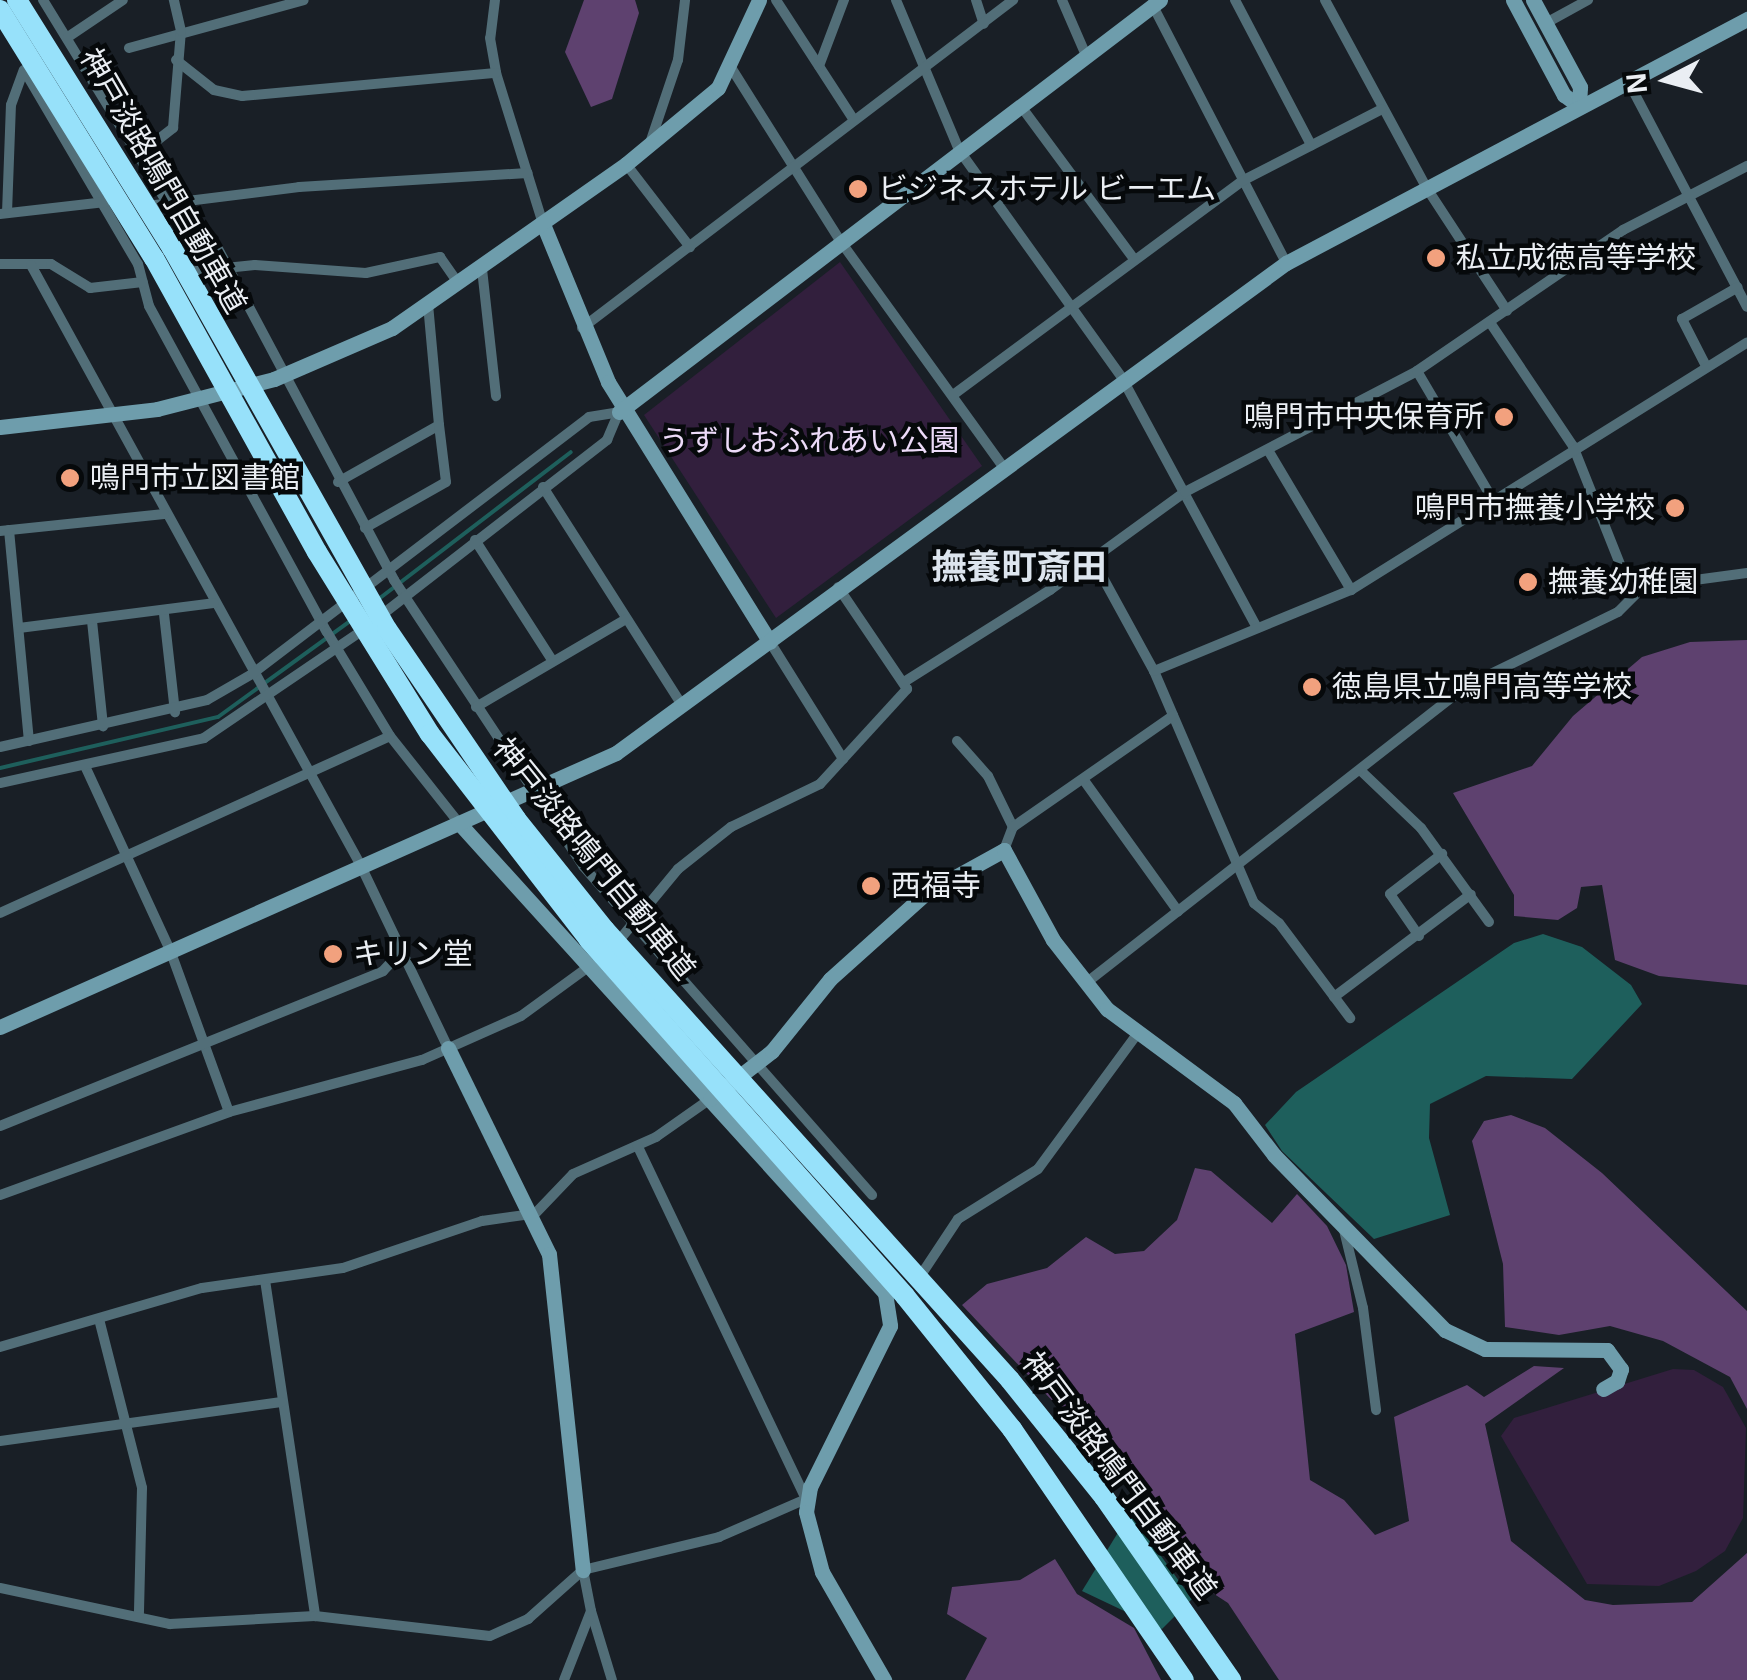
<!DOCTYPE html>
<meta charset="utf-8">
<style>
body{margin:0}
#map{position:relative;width:1747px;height:1680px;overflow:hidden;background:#191f26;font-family:Helvetica,"Noto Sans JP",sans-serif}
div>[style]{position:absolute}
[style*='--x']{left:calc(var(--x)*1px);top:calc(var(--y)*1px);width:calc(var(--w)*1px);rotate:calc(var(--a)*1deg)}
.green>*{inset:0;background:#321f3d}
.forest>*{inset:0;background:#5e416f}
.water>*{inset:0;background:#1e5f5c}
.stream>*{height:4px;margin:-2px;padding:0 2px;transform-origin:2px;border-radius:2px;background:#1e5f5c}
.street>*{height:10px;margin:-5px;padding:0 5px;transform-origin:5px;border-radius:5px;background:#526e78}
.secondary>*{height:15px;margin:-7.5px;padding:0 7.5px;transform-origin:7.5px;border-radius:7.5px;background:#6e9dac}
.highway>*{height:20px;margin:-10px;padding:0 10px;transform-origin:10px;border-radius:10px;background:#97e1fa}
.dots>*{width:28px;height:28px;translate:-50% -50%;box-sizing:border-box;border:5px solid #06090b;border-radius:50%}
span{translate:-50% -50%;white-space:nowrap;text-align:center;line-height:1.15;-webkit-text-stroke:9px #06090b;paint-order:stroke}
.street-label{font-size:30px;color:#eaeef3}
.poi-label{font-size:30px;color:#eaeef3}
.left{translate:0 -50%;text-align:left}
.right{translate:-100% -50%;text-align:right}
.park-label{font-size:30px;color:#eddbf9}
.quarter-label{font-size:35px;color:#dde5ee;font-weight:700}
.north{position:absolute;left:1617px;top:30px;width:100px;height:100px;-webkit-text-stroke:8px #06090b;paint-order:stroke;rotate:264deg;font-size:28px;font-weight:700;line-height:40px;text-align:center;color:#eaeef3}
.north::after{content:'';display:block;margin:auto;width:35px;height:45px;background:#eaeef3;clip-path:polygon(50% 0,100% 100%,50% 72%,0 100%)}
</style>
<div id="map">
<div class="green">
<div style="clip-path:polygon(840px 262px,982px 466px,776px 618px,644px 415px)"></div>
<div style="clip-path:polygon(1673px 1369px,1694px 1370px,1723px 1387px,1746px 1428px,1743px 1518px,1725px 1551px,1696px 1571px,1659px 1586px,1587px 1584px,1501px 1436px,1514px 1418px)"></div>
</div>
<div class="forest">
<div style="clip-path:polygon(584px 0,635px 0,639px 13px,612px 99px,591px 107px,565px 52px)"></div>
<div style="clip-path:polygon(1747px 640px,1747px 985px,1659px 976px,1615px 960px,1602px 885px,1581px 887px,1577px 908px,1558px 920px,1514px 916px,1514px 895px,1453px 793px,1532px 766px,1573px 716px,1642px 657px,1690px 642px)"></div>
<div style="clip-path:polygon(1511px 1115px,1545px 1128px,1602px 1173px,1747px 1311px,1747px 1409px,1730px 1377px,1663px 1341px,1610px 1326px,1559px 1335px,1505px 1327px,1503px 1264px,1472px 1141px,1484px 1121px)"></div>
<div style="clip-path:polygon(1195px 1168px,1211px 1171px,1272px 1223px,1297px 1194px,1327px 1226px,1346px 1265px,1354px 1312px,1295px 1334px,1310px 1480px,1344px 1500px,1375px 1535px,1409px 1521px,1394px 1417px,1467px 1385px,1484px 1397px,1534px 1366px,1564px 1368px,1485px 1424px,1511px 1541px,1585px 1600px,1613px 1605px,1692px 1602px,1747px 1553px,1747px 1680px,1279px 1680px,1228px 1603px,1208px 1590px,1121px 1471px,1087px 1406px,1060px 1409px,962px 1305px,987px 1284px,1047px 1268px,1086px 1237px,1115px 1254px,1144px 1251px,1177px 1220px)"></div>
<div style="clip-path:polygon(1055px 1559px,1077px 1594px,1134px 1628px,1161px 1680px,965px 1680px,987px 1638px,947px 1614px,952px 1587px,1020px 1580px)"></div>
</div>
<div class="water">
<div style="clip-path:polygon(1543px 934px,1582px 947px,1631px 985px,1642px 1004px,1572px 1079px,1486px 1076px,1430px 1104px,1429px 1138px,1450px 1215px,1374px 1239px,1282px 1151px,1265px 1125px,1296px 1092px,1514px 943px)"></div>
<div style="clip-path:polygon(1130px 1513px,1192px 1599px,1162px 1629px,1082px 1591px)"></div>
</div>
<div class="stream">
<div style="--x:380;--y:598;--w:240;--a:-37.4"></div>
<div style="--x:0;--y:768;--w:224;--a:-13.2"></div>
<div style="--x:218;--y:717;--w:167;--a:-36"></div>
</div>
<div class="street">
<div style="--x:43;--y:0;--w:239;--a:58.5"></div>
<div style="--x:168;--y:204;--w:61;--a:39.7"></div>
<div style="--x:215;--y:243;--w:382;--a:62"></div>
<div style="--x:394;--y:580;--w:343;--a:56.5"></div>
<div style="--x:583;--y:866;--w:438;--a:48.7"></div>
<div style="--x:495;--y:0;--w:38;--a:97"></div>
<div style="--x:490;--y:38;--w:36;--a:80"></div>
<div style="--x:496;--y:73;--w:158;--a:72.7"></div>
<div style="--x:776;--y:0;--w:143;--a:57"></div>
<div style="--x:896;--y:0;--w:163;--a:67.2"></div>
<div style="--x:959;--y:150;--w:280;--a:54.4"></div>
<div style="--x:1122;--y:378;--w:284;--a:61.6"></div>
<div style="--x:976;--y:0;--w:25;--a:72"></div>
<div style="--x:1062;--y:0;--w:58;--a:66.5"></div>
<div style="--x:1235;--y:0;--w:164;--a:62.3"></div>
<div style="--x:1325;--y:0;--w:213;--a:61.6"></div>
<div style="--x:1426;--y:187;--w:148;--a:56.8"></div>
<div style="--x:1152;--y:4;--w:292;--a:62.6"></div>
<div style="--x:1546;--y:23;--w:48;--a:-28.7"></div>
<div style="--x:68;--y:37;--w:66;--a:-33.9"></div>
<div style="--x:129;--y:48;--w:181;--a:-15.3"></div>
<div style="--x:176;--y:60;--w:48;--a:38.3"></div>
<div style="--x:214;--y:90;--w:29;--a:12"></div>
<div style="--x:242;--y:96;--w:255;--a:-5.2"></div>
<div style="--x:819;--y:66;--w:71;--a:-69.3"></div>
<div style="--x:732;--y:69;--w:204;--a:57.8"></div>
<div style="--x:841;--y:242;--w:279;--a:54.2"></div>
<div style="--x:1629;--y:83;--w:253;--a:62.2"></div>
<div style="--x:1020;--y:105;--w:192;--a:53.5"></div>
<div style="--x:650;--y:143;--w:88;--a:-71.4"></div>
<div style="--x:678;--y:60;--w:60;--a:-83.3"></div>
<div style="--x:141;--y:153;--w:41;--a:-38"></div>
<div style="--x:173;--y:128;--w:97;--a:-85.3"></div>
<div style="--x:181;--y:31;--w:32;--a:-103"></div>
<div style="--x:626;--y:164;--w:105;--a:52.4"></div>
<div style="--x:147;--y:206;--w:153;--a:-7.1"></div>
<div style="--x:299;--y:187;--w:229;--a:-3.5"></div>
<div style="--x:7;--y:213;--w:108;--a:-87.9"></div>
<div style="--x:11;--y:105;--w:37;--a:-70"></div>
<div style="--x:24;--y:70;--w:225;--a:59.6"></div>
<div style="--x:138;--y:264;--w:43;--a:75.3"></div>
<div style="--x:149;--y:306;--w:371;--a:61.4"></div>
<div style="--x:327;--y:632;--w:122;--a:58.8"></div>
<div style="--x:390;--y:736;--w:111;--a:51.6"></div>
<div style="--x:0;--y:214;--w:106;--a:-6.5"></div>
<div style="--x:0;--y:264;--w:51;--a:0"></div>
<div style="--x:51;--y:264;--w:46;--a:31.6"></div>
<div style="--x:90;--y:288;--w:53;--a:-6.5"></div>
<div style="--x:31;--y:265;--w:683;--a:61.22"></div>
<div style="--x:360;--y:864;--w:204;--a:64.4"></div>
<div style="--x:482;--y:269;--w:128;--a:83.7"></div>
<div style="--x:187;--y:272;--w:68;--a:-5.9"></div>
<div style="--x:255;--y:265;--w:111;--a:4.1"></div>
<div style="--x:366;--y:273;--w:76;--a:-12.2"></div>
<div style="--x:440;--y:257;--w:33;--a:55"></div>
<div style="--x:1491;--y:324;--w:147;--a:56.1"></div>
<div style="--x:1573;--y:446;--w:159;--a:68.3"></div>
<div style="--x:582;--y:328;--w:542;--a:-37.27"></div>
<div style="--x:1706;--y:366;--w:53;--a:-117.1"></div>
<div style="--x:1682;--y:319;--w:64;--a:-29.7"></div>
<div style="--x:1417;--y:371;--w:150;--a:59.5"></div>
<div style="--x:953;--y:395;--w:360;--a:-36.5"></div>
<div style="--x:1242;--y:181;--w:157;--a:-27.2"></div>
<div style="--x:1268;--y:450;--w:163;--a:59.3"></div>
<div style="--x:338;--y:482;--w:116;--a:-29.4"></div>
<div style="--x:439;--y:425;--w:121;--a:-95.2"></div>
<div style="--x:543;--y:487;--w:259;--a:57.5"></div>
<div style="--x:365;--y:528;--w:93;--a:-29.6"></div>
<div style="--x:446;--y:482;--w:57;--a:-97"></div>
<div style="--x:9;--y:530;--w:212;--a:84.6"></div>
<div style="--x:0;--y:531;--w:165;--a:-5.9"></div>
<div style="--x:475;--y:540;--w:143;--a:57.3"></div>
<div style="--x:1091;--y:556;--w:131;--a:61.3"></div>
<div style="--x:1154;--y:671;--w:253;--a:66.7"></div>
<div style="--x:1254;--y:903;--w:32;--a:39"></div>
<div style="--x:1279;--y:923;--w:119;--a:53.2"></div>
<div style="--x:164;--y:614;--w:99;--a:83.6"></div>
<div style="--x:379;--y:617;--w:289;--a:-37.8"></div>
<div style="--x:607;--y:440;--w:30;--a:-67"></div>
<div style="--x:92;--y:621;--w:106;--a:84"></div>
<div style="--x:19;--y:628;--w:196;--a:-7.3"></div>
<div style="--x:770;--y:642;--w:138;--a:58"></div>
<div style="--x:1154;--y:671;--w:213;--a:-22.4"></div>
<div style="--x:1351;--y:590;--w:467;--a:-32"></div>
<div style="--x:904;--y:682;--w:173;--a:-32.2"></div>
<div style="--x:1050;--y:590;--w:167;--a:-36"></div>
<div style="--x:1185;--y:492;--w:262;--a:-27.5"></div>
<div style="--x:1417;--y:371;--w:250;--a:-34.4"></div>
<div style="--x:1623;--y:230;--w:140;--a:-27.3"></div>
<div style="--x:476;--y:707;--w:174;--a:-30.4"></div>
<div style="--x:957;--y:741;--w:47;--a:48.5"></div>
<div style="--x:988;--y:776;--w:57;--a:63.9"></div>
<div style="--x:0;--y:747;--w:212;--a:-12.8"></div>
<div style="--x:207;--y:700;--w:52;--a:-30"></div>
<div style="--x:252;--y:674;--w:424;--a:-37.3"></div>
<div style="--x:589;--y:417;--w:30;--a:-9"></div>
<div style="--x:85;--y:766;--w:203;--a:65.2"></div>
<div style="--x:170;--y:950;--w:172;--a:70"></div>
<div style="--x:1360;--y:770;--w:84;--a:43.6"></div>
<div style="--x:1421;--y:828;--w:116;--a:54.1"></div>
<div style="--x:1083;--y:779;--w:163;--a:54.3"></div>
<div style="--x:0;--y:783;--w:209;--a:-12.4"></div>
<div style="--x:204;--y:738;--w:196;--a:-34.2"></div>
<div style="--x:1004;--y:850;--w:25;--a:-69"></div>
<div style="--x:1013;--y:827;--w:195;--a:-34.8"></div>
<div style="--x:0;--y:913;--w:428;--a:-24.4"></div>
<div style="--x:1419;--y:936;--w:51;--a:-124.6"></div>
<div style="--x:1390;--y:894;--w:66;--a:-37.6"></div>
<div style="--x:616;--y:944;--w:97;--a:-50.4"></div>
<div style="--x:678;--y:869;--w:68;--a:-38.4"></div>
<div style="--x:731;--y:827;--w:99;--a:-25.8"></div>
<div style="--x:820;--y:784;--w:129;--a:-47.5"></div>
<div style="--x:907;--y:689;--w:123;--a:-124.1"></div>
<div style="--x:1086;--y:983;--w:482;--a:-38"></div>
<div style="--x:1466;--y:686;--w:169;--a:-26"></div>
<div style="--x:1618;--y:612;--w:35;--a:-45"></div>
<div style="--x:1643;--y:587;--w:105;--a:-7.7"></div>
<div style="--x:1334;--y:997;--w:171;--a:-36.9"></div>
<div style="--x:0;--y:1126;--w:413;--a:-22"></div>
<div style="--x:383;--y:971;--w:25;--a:-47"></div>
<div style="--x:0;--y:1195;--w:244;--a:-19.9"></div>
<div style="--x:229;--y:1112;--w:200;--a:-15.1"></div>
<div style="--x:422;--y:1060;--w:108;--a:-24"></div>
<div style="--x:521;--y:1016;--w:87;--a:-36.1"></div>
<div style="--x:530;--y:1219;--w:62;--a:-46.3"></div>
<div style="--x:573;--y:1174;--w:91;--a:-24"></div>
<div style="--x:656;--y:1137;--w:66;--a:-35.1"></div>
<div style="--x:1343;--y:1226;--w:84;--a:76.3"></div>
<div style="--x:1363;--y:1308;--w:103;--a:82.7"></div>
<div style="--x:265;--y:1280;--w:340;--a:81.5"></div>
<div style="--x:917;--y:1281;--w:74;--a:-56.5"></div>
<div style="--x:958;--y:1219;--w:94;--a:-32"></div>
<div style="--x:1038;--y:1169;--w:167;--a:-53.7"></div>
<div style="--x:99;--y:1319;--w:174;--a:75.7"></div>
<div style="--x:142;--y:1488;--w:126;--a:91.4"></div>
<div style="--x:0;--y:1347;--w:210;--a:-16.3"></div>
<div style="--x:202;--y:1288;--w:142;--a:-8.1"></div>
<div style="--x:343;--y:1268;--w:147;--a:-18.7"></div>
<div style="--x:482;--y:1221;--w:42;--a:-8.1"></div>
<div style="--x:0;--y:1441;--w:284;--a:-7.9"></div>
<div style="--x:0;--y:1588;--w:174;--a:12"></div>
<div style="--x:170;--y:1624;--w:145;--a:-3.2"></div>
<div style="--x:315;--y:1616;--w:176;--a:6.5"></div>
<div style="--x:490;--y:1636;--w:42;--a:-24.1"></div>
<div style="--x:528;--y:1619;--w:74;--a:-41.7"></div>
<div style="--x:583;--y:1570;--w:140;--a:-13.6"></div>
<div style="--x:719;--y:1537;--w:95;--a:-23.6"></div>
<div style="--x:806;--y:1499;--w:391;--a:-115.5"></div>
<div style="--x:591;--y:1611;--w:72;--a:73.1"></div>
<div style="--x:564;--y:1680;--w:74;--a:-68.6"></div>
<div style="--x:591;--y:1611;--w:42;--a:-101"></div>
</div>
<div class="secondary">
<div style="--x:1513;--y:0;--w:108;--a:61.8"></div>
<div style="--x:1564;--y:95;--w:19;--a:36"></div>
<div style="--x:1533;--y:0;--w:99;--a:61.6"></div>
<div style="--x:1580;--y:87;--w:19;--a:93"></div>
<div style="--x:543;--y:224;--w:171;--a:67.6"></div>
<div style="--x:608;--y:382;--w:306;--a:58.1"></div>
<div style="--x:619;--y:412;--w:680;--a:-37.29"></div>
<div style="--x:0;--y:427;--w:158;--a:-6.5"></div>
<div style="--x:157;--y:409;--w:121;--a:-14.4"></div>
<div style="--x:274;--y:379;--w:129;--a:-23.4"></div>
<div style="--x:392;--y:328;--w:286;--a:-35"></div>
<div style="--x:626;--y:164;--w:119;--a:-39.6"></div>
<div style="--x:718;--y:88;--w:97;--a:-65"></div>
<div style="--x:459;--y:823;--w:634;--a:47.81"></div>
<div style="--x:885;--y:1293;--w:33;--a:81"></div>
<div style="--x:890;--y:1326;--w:180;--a:116.4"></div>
<div style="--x:810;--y:1487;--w:25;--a:99"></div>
<div style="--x:806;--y:1512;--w:62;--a:75.1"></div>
<div style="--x:822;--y:1572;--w:125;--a:60.1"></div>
<div style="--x:0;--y:1027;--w:674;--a:-23.98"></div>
<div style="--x:616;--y:753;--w:830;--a:-36.18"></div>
<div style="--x:1286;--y:263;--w:522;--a:-27.89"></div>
<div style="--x:448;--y:1048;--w:229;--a:63.9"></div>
<div style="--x:549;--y:1254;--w:318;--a:83.9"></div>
<div style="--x:710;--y:1099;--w:78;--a:-37.7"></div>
<div style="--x:772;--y:1051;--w:92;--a:-51.1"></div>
<div style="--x:830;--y:979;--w:129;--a:-41.9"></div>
<div style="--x:926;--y:893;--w:89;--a:-28.9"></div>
<div style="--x:1004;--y:850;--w:102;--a:61.4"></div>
<div style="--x:1053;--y:940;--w:88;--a:52"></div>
<div style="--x:1107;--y:1009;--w:158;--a:36.5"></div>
<div style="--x:1234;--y:1103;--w:66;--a:52.4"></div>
<div style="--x:1274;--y:1155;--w:245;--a:45.7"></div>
<div style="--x:1445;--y:1330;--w:44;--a:25.4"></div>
<div style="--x:1485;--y:1349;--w:122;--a:0.5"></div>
<div style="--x:1607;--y:1350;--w:24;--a:54"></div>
<div style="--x:1621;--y:1369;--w:13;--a:108"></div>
<div style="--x:1617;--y:1381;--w:16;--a:150"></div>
</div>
<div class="highway">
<div style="--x:17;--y:0;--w:292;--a:58"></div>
<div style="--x:172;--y:248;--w:437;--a:60.6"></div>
<div style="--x:387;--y:629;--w:230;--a:55.8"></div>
<div style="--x:516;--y:819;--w:142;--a:51.3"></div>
<div style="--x:605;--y:930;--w:605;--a:48.01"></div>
<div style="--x:1010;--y:1380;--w:150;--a:51.2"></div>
<div style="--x:1104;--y:1497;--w:223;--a:55.2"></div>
<div style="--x:0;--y:10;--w:292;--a:58.2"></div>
<div style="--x:154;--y:258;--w:336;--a:61"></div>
<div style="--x:317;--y:552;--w:214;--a:58.2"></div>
<div style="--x:430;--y:734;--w:260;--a:52.3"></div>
<div style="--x:589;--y:940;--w:476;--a:48.4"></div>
<div style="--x:905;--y:1296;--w:171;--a:51.2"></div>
<div style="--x:1012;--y:1429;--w:304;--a:55.6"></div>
</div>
<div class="dots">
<div style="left:858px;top:189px;background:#f2a17e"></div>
<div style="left:1436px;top:258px;background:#f2a17e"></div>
<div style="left:1504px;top:417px;background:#f2a17e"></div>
<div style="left:70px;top:478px;background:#f2a17e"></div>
<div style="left:1675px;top:508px;background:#f2a17e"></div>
<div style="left:1528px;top:582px;background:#f2a17e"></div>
<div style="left:1312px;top:687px;background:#f2a17e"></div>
<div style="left:871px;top:886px;background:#f2a17e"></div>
<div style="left:333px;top:954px;background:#f2a17e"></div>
</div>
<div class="street-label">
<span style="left:163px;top:181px;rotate:60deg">神戸淡路鳴門自動車道</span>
<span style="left:594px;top:859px;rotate:51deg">神戸淡路鳴門自動車道</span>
<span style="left:1119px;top:1476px;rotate:53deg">神戸淡路鳴門自動車道</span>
</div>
<div class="poi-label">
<span class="left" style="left:878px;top:189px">ビジネスホテル ビーエム</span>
<span class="left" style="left:1456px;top:258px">私立成徳高等学校</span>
<span class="right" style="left:1484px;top:417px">鳴門市中央保育所</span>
<span class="left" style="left:90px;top:478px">鳴門市立図書館</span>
<span class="right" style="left:1655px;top:508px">鳴門市撫養小学校</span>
<span class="left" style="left:1548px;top:582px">撫養幼稚園</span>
<span class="left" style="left:1332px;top:687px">徳島県立鳴門高等学校</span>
<span class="left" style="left:891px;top:886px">西福寺</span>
<span class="left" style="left:353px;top:954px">キリン堂</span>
</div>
<div class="park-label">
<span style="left:809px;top:441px">うずしおふれあい公園</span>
</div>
<div class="quarter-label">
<span style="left:1019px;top:567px">撫養町斎田</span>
</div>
<div class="north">N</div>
</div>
